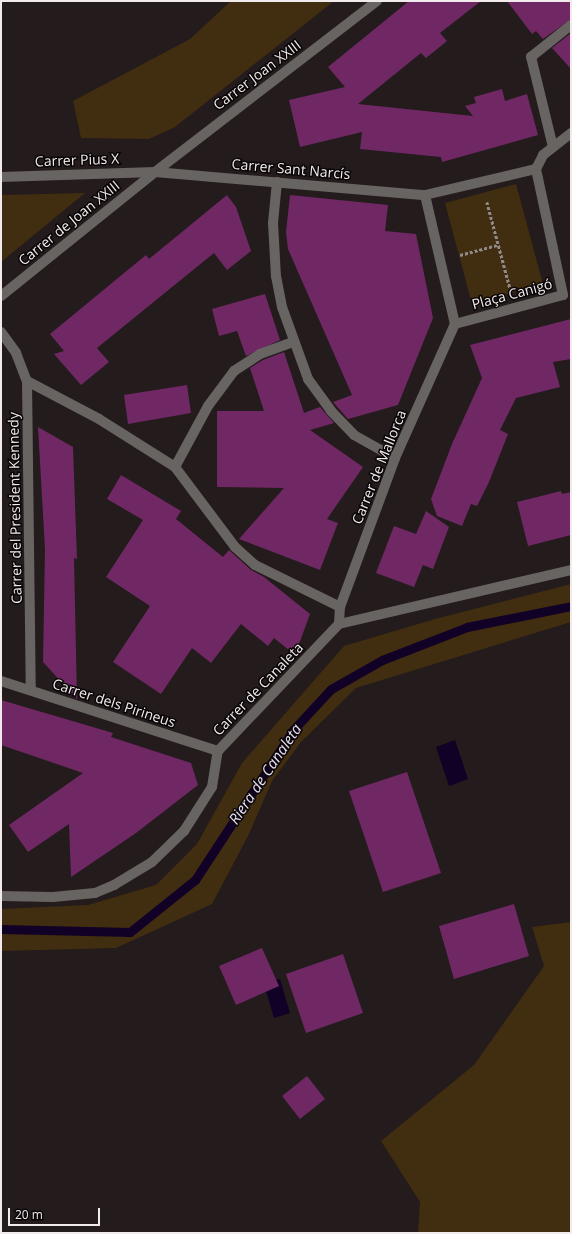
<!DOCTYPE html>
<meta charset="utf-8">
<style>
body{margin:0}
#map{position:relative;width:572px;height:1234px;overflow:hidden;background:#231b1c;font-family:"Open Sans",sans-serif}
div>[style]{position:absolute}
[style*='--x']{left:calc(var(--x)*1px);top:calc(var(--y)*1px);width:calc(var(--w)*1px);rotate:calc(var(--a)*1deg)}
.green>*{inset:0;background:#412d0f}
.water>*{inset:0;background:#120126}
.stream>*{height:9px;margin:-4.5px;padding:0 4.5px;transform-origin:4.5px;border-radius:4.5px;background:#120126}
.building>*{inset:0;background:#702865}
.path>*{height:2.5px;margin-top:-1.25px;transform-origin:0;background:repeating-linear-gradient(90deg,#928b8c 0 3px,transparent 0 5px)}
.street>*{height:10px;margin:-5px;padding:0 5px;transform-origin:5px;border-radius:5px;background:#686462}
span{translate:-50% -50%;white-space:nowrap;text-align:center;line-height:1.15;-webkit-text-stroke:3px #0a0607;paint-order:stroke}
.street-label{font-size:14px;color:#f1ebec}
.water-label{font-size:15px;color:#e6dff5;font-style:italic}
.frame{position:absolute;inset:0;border:2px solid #f1ebec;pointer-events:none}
.scale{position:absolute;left:8px;top:1208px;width:92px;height:18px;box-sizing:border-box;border:2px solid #f1ebec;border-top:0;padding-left:5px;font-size:12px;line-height:14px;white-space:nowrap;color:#f1ebec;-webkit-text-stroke:3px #0a0607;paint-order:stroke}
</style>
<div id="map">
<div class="green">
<div style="clip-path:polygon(231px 1px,334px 1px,175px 127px,149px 139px,81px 138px,73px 101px,190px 39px)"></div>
<div style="clip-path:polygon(516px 184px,543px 284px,472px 304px,445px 203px)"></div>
<div style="clip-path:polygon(85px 193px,1px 262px,1px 195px)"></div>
<div style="clip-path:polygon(571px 584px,571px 622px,356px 688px,301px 742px,272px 781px,248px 836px,212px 904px,116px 948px,1px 951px,1px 909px,88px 905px,156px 885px,197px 844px,242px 763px,344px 646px,435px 619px)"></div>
<div style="clip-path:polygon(571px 922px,571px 1233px,418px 1233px,420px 1202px,381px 1141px,474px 1065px,544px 966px,532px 927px)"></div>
</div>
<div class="water">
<div style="clip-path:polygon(455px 740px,468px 779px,449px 786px,436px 747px)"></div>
<div style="clip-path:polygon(280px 979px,290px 1013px,274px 1018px,264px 984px)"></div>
</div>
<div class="stream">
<div style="--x:1;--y:929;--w:129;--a:1.3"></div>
<div style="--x:130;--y:932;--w:83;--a:-38.7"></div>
<div style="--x:195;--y:880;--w:179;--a:-56.8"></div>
<div style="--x:293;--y:730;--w:56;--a:-47.2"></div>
<div style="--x:331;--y:689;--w:59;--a:-29.6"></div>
<div style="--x:382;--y:660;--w:91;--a:-21.2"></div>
<div style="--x:467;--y:627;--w:106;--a:-11.4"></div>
</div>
<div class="building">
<div style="clip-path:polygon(409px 1px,481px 1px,440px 33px,447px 41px,426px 58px,421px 53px,358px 104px,473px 116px,465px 106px,476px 103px,474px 97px,502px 89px,505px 101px,527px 94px,538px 135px,442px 162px,441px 157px,360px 149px,362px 132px,300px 147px,289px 100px,345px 87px,328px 67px)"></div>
<div style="clip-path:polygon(507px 1px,571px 1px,571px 19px,543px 39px,536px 31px,532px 34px)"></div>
<div style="clip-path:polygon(571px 33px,571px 69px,552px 48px)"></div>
<div style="clip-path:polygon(227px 195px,236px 207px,251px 251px,227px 270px,214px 253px,97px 348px,109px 362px,81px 385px,54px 354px,64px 351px,50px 334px,146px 255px,149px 259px)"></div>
<div style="clip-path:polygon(290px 195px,388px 205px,385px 231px,416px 234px,433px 318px,398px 405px,348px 419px,333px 402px,352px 395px,288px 249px,286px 232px)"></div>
<div style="clip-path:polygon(265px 294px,280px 340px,246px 356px,237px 331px,219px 336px,212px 309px)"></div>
<div style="clip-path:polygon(571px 319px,571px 359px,553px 362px,560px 387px,516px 398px,500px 430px,508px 434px,489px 482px,477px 506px,471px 504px,462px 526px,437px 516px,431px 499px,452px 444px,482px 378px,470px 345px)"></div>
<div style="clip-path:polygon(284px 352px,304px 413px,320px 407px,334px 423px,310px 430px,363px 467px,327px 519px,338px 523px,320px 570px,239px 539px,284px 488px,217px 487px,217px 411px,264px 411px,250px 368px,263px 360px)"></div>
<div style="clip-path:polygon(187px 385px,191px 413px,128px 424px,124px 395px)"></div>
<div style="clip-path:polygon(38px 427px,73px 447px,77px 559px,74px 558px,77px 699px,43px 662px,45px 549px)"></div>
<div style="clip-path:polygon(121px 475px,181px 511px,176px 519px,223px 557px,229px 550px,251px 570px,264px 577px,310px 614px,295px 655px,274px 638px,268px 646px,241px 624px,211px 663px,192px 648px,161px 694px,113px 662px,150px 606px,106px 577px,143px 520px,107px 499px)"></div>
<div style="clip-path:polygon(561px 491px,562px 494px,571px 492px,571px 535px,528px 546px,517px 502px)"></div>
<div style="clip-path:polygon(426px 511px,449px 527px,433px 569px,423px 565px,414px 587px,376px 573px,394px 526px,416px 534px)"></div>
<div style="clip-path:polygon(1px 700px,113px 733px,111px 737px,191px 763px,198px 785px,136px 833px,71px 877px,69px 824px,28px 852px,9px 825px,83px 773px,1px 745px)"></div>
<div style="clip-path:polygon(407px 772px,441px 873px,383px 892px,349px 791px)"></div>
<div style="clip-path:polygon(514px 904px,529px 956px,454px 979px,439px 926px)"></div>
<div style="clip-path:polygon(262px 948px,279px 986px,236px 1005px,219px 966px)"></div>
<div style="clip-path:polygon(343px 954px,363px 1013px,306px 1033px,286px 974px)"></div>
<div style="clip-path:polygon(307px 1076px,325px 1099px,300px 1119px,282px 1096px)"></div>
</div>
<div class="path">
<div style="--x:487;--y:202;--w:89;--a:75"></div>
<div style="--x:460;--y:255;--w:39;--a:-15"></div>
</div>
<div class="street">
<div style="--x:553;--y:147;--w:93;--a:-103.7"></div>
<div style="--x:531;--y:57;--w:51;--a:-38.7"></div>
<div style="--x:536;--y:169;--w:16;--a:-63"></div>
<div style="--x:543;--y:155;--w:36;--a:-38"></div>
<div style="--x:1;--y:177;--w:154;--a:-1.9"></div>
<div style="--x:155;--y:172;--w:271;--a:4.9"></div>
<div style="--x:425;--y:195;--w:114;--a:-13.2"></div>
<div style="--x:536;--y:169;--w:129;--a:77.9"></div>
<div style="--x:563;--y:295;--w:112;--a:165"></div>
<div style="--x:455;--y:324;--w:132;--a:-103.1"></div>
<div style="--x:277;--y:182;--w:41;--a:95.6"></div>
<div style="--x:273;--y:223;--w:53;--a:86.8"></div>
<div style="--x:276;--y:276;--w:32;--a:79"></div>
<div style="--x:282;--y:307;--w:77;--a:70.1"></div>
<div style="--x:308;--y:379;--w:39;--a:54"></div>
<div style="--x:331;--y:411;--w:33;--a:46"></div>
<div style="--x:354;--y:435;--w:47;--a:29.3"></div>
<div style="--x:1;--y:296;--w:198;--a:-38.8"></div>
<div style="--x:155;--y:172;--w:280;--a:-37.6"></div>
<div style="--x:1;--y:332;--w:26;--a:54"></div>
<div style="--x:16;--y:353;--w:30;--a:69"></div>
<div style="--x:27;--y:381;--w:309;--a:89.3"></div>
<div style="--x:27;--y:381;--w:81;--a:27.8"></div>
<div style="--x:99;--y:419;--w:90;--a:32.3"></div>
<div style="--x:175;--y:467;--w:100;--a:53.1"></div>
<div style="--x:235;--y:547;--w:27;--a:42"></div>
<div style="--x:255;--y:565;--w:95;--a:26.3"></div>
<div style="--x:175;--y:467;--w:69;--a:-61.6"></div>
<div style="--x:208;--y:406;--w:44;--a:-53.4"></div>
<div style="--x:234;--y:371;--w:31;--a:-33"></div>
<div style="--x:260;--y:354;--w:35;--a:-20"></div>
<div style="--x:339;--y:624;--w:17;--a:-87"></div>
<div style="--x:340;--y:607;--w:159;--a:-69.7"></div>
<div style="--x:395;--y:458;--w:147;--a:-65.9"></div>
<div style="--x:1;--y:681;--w:228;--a:17.9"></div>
<div style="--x:1;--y:896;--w:52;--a:1.1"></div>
<div style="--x:53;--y:897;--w:42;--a:-5.4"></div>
<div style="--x:95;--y:893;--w:21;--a:-23"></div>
<div style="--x:114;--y:885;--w:44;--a:-31.2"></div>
<div style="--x:152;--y:862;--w:45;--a:-44.1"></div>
<div style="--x:184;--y:831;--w:52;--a:-57.5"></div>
<div style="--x:212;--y:787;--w:36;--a:-81"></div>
<div style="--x:218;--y:751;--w:175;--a:-46.4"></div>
<div style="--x:339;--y:624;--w:238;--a:-13.1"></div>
</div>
<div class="street-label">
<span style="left:257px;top:75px;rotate:-37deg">Carrer Joan XXIII</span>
<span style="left:77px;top:160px;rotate:-2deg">Carrer Pius X</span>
<span style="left:291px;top:169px;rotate:5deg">Carrer Sant Narcís</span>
<span style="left:69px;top:223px;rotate:-39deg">Carrer de Joan XXIII</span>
<span style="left:512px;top:294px;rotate:-15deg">Plaça Canigó</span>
<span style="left:379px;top:467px;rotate:-68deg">Carrer de Mallorca</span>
<span style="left:15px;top:508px;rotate:-91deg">Carrer del President Kennedy</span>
<span style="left:258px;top:689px;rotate:-46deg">Carrer de Canaleta</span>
<span style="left:114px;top:703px;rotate:18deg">Carrer dels Pirineus</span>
</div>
<div class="water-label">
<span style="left:265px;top:774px;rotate:-56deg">Riera de Canaleta</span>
</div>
<div class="frame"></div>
<div class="scale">20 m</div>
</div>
